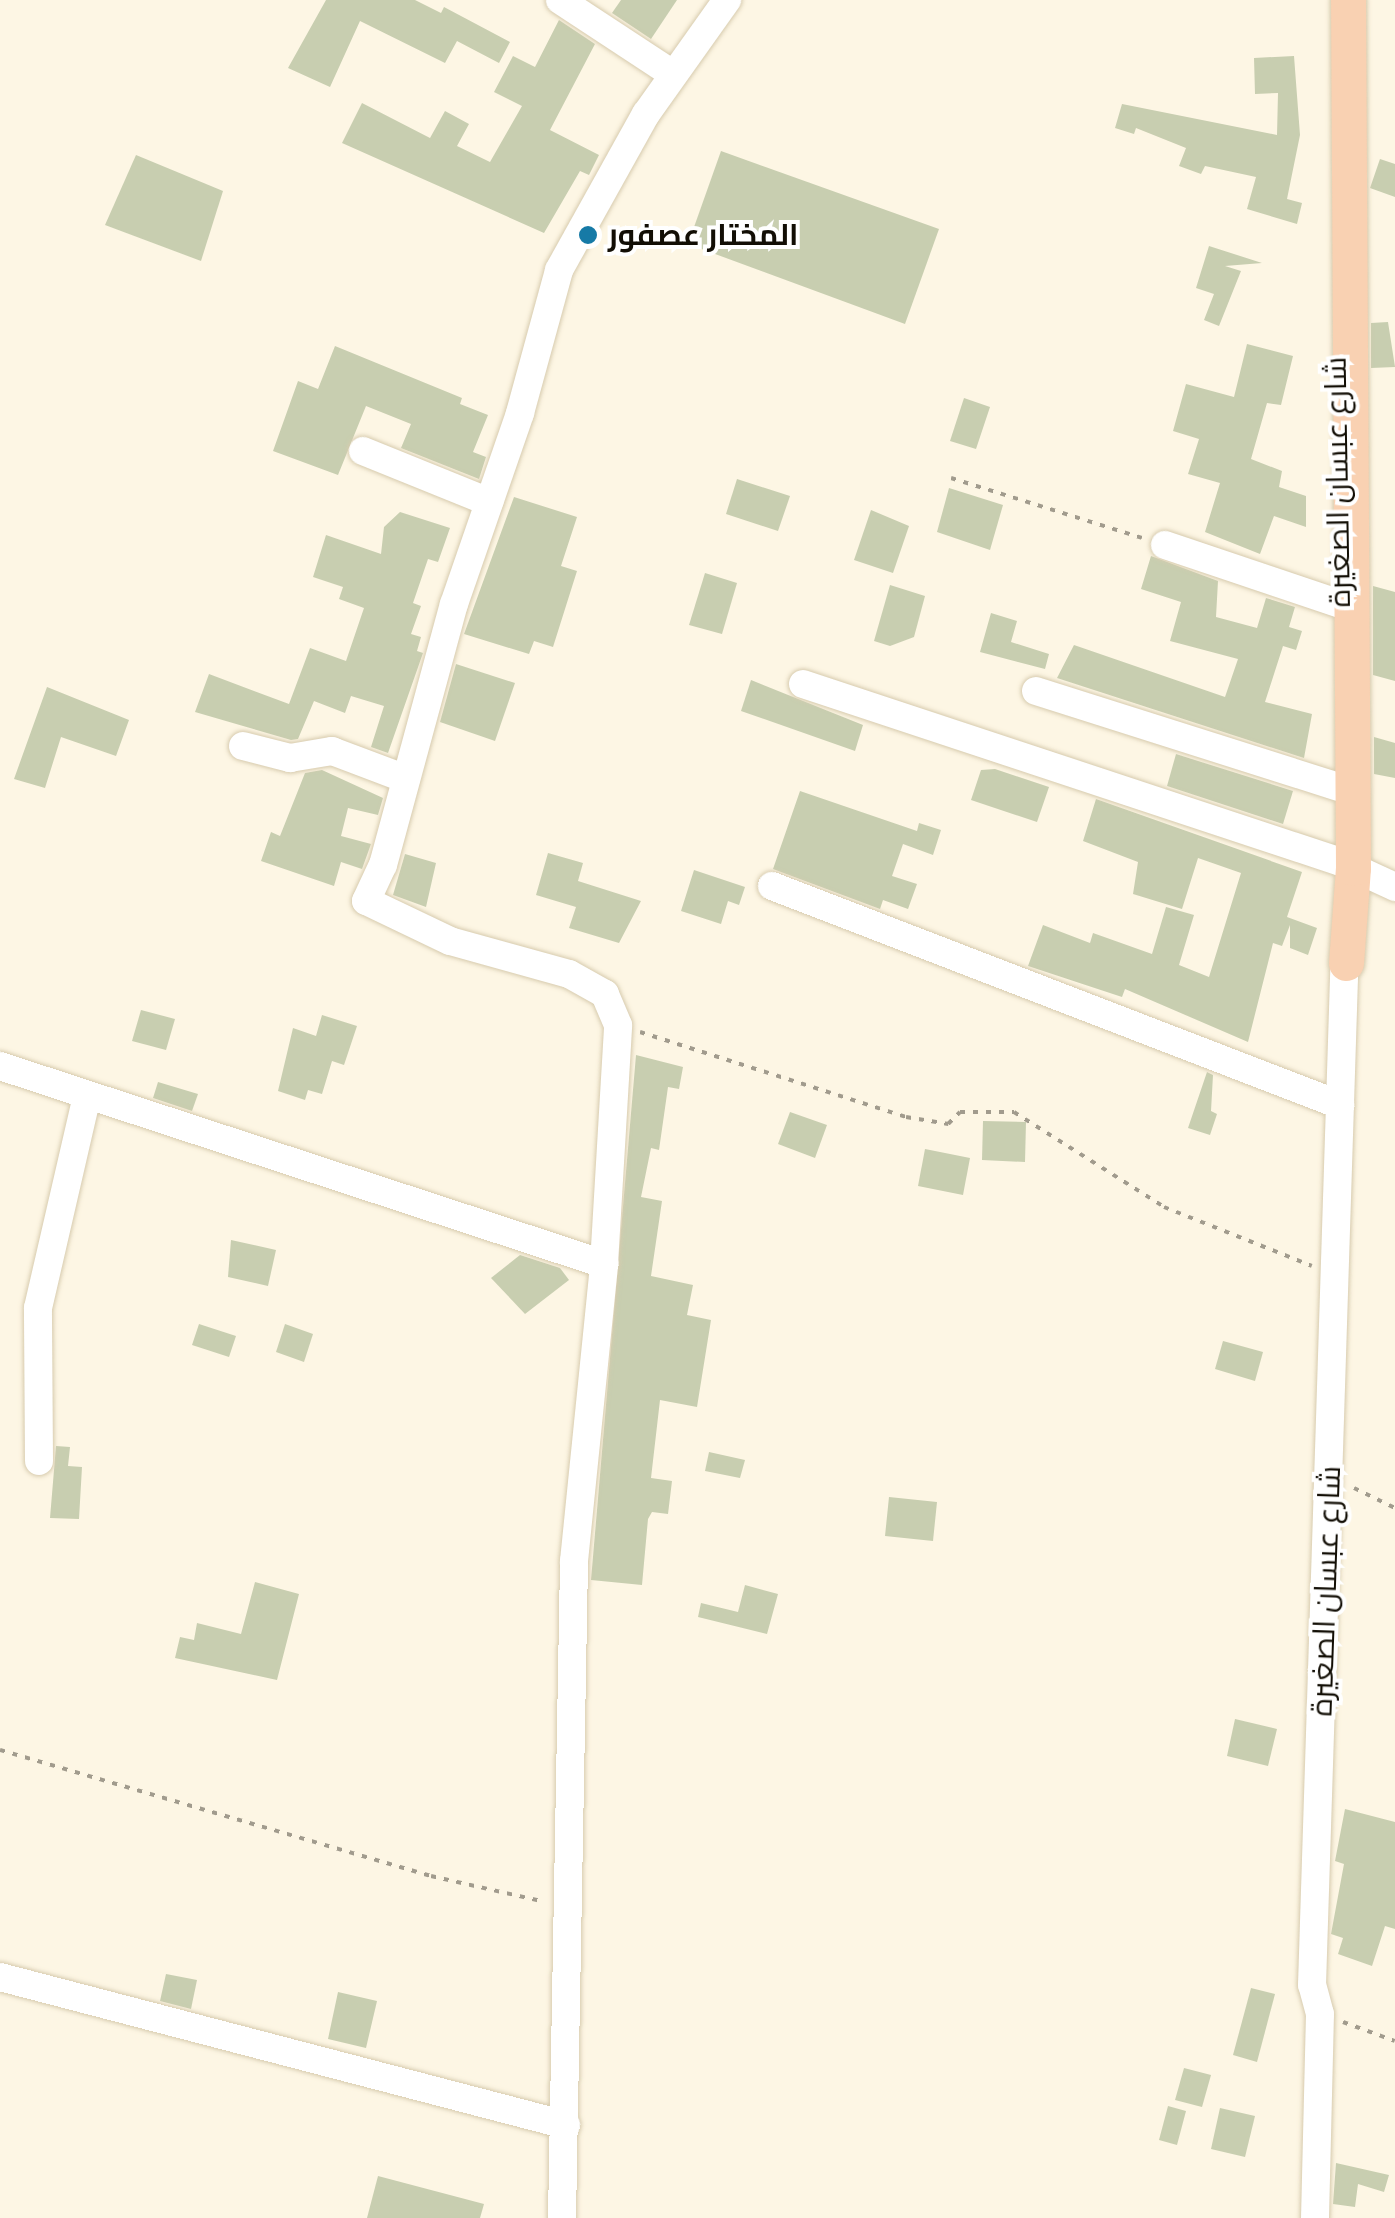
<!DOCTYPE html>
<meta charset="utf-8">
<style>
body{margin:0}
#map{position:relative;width:1395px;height:2218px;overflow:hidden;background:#fdf6e4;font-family:"Times New Roman",Cairo,serif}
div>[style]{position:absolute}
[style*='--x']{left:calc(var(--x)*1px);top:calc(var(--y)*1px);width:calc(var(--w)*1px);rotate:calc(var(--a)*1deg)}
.building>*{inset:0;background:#c8ceb0}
.path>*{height:4px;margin-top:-2px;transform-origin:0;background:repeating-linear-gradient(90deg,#a19b8d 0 5px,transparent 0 13px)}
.roads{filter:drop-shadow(0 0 2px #d7cbae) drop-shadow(0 0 2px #d7cbae)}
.minor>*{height:28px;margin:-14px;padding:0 14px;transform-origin:14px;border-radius:14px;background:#fff}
.major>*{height:35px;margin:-17.5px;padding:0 17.5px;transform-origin:17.5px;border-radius:17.5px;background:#f9d1b2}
.dots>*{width:28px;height:28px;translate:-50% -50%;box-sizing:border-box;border:5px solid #fff;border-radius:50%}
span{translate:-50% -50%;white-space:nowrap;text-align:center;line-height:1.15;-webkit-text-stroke:8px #fff;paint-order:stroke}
.poi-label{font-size:30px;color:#120e05;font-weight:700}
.left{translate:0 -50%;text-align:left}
.street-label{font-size:30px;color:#120e05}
</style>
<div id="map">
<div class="building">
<div style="clip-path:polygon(326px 0,415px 0,441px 13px,444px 7px,510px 42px,499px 63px,457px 41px,445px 63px,360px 21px,330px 87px,288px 68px)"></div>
<div style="clip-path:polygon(621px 0,677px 0,651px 39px,612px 13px)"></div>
<div style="clip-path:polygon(559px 20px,595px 44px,550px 130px,599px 155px,589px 175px,580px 171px,544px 233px,342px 143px,362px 103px,430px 138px,445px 111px,469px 124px,457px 146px,490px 162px,522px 106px,494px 92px,513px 56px,535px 67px)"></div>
<div style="clip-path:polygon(1294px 56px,1300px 135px,1287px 199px,1302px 203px,1297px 224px,1247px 209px,1256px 177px,1205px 166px,1201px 174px,1179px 166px,1186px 148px,1136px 128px,1134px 134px,1115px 128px,1122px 104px,1277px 135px,1278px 93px,1255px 94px,1254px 58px)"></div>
<div style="clip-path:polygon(721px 151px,939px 229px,905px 324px,688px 244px)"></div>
<div style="clip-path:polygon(136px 155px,223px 191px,201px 261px,105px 225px)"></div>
<div style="clip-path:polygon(1380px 159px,1395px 164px,1395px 197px,1370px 188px)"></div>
<div style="clip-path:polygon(1209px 246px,1262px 263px,1225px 266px,1241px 271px,1219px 326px,1204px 320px,1214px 294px,1196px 288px)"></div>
<div style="clip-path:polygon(1388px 322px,1395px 367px,1371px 368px,1371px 323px)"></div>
<div style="clip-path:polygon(1247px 344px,1293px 356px,1281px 405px,1267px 403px,1251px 459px,1282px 471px,1279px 487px,1306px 496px,1306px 527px,1274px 516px,1260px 554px,1205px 532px,1220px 483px,1188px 474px,1199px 439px,1173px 431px,1186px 384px,1234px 397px)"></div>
<div style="clip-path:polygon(335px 346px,462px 398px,460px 404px,488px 415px,473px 452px,486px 457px,479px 479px,401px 448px,411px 424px,366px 406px,338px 475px,273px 451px,298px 381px,318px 389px)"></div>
<div style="clip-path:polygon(964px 398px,990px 407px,976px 449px,950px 441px)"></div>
<div style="clip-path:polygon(737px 479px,790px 496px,778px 531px,726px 514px)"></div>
<div style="clip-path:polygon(949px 488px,1003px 505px,990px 550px,937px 532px)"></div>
<div style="clip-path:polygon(514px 497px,577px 517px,561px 566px,577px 571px,553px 647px,534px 641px,529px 654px,464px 634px)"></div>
<div style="clip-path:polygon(871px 510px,909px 526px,893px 573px,854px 560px)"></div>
<div style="clip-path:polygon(400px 512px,450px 528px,438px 562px,428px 559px,413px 603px,421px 606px,411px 634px,421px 637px,417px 651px,423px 653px,388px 753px,371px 747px,384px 706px,351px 696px,345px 713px,314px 701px,298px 739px,291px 740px,195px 712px,209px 674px,289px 704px,310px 648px,346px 661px,364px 608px,339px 599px,343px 587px,313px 577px,326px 535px,381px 554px,384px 527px)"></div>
<div style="clip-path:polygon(1151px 556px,1218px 581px,1216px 617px,1257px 628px,1266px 598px,1295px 607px,1289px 627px,1302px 631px,1296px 650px,1283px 646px,1265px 702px,1312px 714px,1304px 758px,1057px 678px,1074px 645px,1225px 697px,1238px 659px,1170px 641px,1181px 602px,1141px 589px)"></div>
<div style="clip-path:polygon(705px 573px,737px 583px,722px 634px,689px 625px)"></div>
<div style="clip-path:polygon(890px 585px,925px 596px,914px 637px,890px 646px,874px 641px)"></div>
<div style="clip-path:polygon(1373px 586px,1395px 592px,1395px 681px,1373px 675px)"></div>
<div style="clip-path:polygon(991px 613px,1017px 621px,1011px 642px,1049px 654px,1045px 669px,980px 652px)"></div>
<div style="clip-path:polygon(456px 664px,515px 683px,495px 741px,440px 722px)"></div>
<div style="clip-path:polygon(751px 680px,863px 725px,855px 751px,741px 711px)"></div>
<div style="clip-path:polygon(47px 687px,129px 720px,116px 756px,61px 737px,45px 788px,14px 779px)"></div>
<div style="clip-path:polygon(1374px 737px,1395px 743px,1395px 778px,1374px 774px)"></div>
<div style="clip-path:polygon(1176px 754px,1293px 791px,1283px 824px,1167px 786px)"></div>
<div style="clip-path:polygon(995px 769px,1049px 787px,1037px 822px,971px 800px,981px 770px)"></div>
<div style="clip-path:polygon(322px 770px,383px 798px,378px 815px,348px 808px,341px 836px,371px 844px,362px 869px,341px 862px,334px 886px,261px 861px,271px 832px,280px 836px,305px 773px)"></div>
<div style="clip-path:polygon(800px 791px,917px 831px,919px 823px,941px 830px,933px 855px,903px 844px,892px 876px,917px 884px,908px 909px,883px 900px,880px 909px,773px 869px)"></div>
<div style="clip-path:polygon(1096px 799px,1302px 872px,1287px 917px,1317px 928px,1308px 955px,1290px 948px,1290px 925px,1282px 946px,1273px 943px,1248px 1042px,1125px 989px,1122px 997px,1028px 966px,1043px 925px,1090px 943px,1093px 933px,1152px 954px,1166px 907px,1194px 915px,1179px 965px,1209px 977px,1241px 873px,1198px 858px,1182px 909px,1133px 894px,1138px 862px,1083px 841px)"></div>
<div style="clip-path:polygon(548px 853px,583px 863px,578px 881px,641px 901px,619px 943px,569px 928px,576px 907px,536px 895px)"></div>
<div style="clip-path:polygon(405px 854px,436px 863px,426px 907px,393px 895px)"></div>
<div style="clip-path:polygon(694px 870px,745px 887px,739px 905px,728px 901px,721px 924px,681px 911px)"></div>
<div style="clip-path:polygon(141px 1010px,175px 1019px,166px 1050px,132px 1041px)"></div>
<div style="clip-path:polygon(322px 1015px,357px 1026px,344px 1065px,332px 1061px,322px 1094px,308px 1090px,305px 1100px,278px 1091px,293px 1028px,316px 1036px)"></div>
<div style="clip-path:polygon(636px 1055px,683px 1067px,679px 1089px,668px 1087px,659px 1150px,651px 1148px,641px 1197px,662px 1201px,651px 1276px,693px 1285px,687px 1315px,711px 1320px,697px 1407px,660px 1400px,651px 1478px,672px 1481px,668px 1514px,652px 1512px,648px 1519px,642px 1585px,591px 1580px)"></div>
<div style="clip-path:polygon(1207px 1072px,1213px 1075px,1211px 1111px,1217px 1114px,1210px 1135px,1188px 1128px)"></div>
<div style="clip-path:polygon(158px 1082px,198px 1094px,192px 1111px,153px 1098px)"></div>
<div style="clip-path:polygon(790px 1112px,827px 1125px,815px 1158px,778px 1144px)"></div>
<div style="clip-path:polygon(983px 1121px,1026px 1122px,1025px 1162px,982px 1160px)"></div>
<div style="clip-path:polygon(925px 1149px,970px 1158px,963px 1195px,918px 1186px)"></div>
<div style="clip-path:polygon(231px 1240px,276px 1250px,268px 1286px,228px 1277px)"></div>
<div style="clip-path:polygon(520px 1255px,560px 1268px,569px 1280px,525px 1314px,491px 1278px)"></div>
<div style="clip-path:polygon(199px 1324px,236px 1336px,229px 1357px,192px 1345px)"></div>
<div style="clip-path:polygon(285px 1324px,313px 1334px,304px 1362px,276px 1352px)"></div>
<div style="clip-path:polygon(1223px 1341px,1263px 1352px,1255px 1381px,1215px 1369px)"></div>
<div style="clip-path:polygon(56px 1446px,70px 1447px,68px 1466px,82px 1467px,79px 1519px,50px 1518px)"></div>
<div style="clip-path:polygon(709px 1452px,745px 1460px,740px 1478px,705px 1471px)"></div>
<div style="clip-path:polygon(889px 1497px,937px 1502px,933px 1541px,885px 1536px)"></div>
<div style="clip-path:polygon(255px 1582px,299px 1594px,277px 1680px,175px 1658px,180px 1637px,194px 1640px,197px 1623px,241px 1634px)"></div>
<div style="clip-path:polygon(745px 1585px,778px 1594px,767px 1634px,698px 1617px,701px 1603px,738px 1612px)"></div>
<div style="clip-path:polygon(1235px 1719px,1277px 1729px,1268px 1766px,1227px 1756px)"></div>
<div style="clip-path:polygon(1345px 1809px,1395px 1822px,1395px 1929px,1385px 1926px,1372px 1966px,1338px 1954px,1343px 1938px,1331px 1934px,1344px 1864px,1335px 1861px)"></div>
<div style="clip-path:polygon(166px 1974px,197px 1980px,191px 2009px,160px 2001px)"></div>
<div style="clip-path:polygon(1251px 1988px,1275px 1994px,1257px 2062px,1233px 2055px)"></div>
<div style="clip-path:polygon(338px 1992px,377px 2001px,366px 2048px,328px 2039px)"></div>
<div style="clip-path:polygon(1184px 2068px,1211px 2075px,1202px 2107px,1175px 2100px)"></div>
<div style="clip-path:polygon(1168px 2106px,1186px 2111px,1177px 2145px,1159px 2140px)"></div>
<div style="clip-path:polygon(1220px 2108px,1255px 2116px,1245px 2157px,1211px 2149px)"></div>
<div style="clip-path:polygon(1336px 2163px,1389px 2175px,1384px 2192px,1358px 2184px,1355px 2207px,1333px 2204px)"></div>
<div style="clip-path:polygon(378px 2176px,484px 2204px,480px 2218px,367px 2218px)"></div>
</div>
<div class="path">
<div style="--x:951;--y:478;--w:200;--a:17.4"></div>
<div style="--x:640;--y:1032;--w:279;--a:17.7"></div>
<div style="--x:906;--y:1117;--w:43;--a:9.5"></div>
<div style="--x:948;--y:1124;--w:17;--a:-45"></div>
<div style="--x:960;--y:1112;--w:54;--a:0"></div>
<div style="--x:1014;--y:1112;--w:178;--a:32.3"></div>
<div style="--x:1164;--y:1207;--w:159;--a:21.7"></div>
<div style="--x:1354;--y:1488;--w:46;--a:26"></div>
<div style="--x:0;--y:1750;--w:449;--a:16.3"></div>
<div style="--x:431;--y:1876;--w:113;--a:12.8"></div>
<div style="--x:1343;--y:2022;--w:55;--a:20.1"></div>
</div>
<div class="roads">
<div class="minor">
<div style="--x:560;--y:0;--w:133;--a:33.3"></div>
<div style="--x:363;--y:451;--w:136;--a:22"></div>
<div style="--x:1165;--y:545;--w:185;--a:18.6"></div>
<div style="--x:803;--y:684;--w:567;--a:18.31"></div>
<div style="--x:1341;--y:862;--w:60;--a:24.8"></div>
<div style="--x:1036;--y:691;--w:317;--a:17.6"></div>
<div style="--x:243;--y:746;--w:49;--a:14.3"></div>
<div style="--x:290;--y:758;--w:43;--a:-9.5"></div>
<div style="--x:332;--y:751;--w:79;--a:20.7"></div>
<div style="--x:772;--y:886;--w:609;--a:21.08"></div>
<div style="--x:0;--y:1066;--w:636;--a:18.15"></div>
<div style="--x:39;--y:1461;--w:153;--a:-90.4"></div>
<div style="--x:38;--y:1308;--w:218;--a:-77"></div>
<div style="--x:0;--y:1977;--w:585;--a:14.65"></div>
<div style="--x:562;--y:2218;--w:657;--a:-88.95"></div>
<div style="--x:574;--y:1561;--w:299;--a:-84.2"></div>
<div style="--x:604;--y:1264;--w:239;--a:-86.6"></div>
<div style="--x:618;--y:1025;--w:34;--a:-113"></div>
<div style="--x:605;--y:994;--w:41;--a:-150.9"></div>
<div style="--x:569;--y:974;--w:123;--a:-164.5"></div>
<div style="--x:450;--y:941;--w:93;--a:-154.5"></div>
<div style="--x:366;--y:901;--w:40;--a:-65"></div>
<div style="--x:383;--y:865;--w:270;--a:-74.8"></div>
<div style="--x:454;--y:604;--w:202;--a:-70.9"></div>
<div style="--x:520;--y:413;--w:148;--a:-74.7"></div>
<div style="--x:559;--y:270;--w:179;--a:-60.9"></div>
<div style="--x:646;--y:114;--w:140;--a:-54.6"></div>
<div style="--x:1315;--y:2218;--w:204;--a:-88.6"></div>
<div style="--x:1320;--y:2014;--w:30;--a:-105"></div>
<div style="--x:1312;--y:1985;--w:1040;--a:-88.18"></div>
</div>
<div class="major">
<div style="--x:1346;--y:963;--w:95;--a:-85.8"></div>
<div style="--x:1353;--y:868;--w:868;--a:-90.33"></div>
</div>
</div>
<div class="dots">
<div style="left:588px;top:235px;background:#167aa6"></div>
</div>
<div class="poi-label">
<span class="left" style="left:608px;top:235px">المختار عصفور</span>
</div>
<div class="street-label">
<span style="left:1338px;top:482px;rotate:-91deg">شارع عبسان الصغيرة</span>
<span style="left:1326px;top:1591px;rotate:-88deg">شارع عبسان الصغيرة</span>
</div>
</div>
